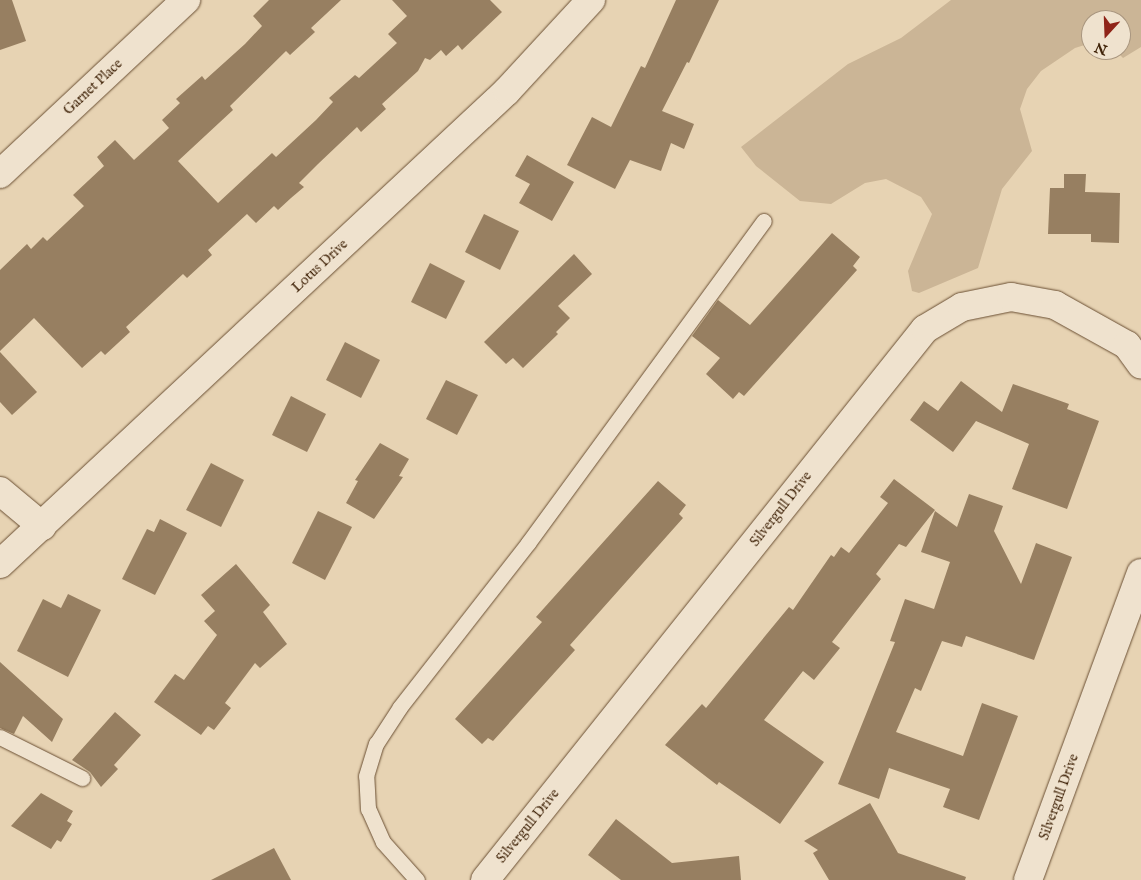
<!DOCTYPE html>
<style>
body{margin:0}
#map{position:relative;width:1141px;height:880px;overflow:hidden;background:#e7d3b3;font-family:"IM FELL English",serif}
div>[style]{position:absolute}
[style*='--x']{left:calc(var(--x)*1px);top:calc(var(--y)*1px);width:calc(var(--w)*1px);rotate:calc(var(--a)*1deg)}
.green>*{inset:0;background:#cbb596}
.building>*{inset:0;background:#977f61}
.roads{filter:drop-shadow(0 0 1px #6a4f33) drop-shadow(0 0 1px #6a4f33)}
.lane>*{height:15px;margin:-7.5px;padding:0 7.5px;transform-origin:7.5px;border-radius:7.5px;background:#efe2ce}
.street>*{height:28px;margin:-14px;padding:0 14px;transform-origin:14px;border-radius:14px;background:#efe2ce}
.secondary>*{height:28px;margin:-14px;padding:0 14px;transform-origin:14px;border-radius:14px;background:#efe2ce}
span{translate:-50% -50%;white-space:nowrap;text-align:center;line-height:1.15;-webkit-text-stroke:4px #efe2ce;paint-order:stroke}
.street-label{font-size:14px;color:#402308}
.north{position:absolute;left:1081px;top:10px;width:50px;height:50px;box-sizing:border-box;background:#efe2ce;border:1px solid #a9967f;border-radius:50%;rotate:200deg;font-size:14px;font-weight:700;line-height:20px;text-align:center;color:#402308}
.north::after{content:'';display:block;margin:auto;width:18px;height:22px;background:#8f2418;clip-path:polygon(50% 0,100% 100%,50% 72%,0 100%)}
</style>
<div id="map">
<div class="green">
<div style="clip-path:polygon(951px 0,1141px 0,1141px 47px,1123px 58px,1115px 50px,1121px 50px,1121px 20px,1091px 20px,1091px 43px,1075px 48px,1041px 71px,1027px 89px,1020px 109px,1032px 151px,1002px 189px,978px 268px,919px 293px,912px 291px,908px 271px,932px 214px,921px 197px,886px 179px,865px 183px,831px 204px,800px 201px,756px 166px,741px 147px,848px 64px,901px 38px)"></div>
</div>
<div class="building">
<div style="clip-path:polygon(0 0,12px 0,26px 41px,0 50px)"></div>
<div style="clip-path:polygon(269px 0,341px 0,311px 28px,315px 32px,290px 55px,286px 51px,230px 106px,233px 110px,178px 161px,218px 203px,272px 153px,276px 157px,316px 120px,333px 102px,329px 98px,355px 75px,359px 78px,397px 43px,388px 34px,407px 16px,392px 0,490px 0,502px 12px,462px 50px,458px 45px,446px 56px,441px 50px,430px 60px,425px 58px,418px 71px,382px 104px,386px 109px,361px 132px,357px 127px,318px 164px,299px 183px,304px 187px,291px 198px,278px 210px,274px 206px,256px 223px,247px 214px,208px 250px,212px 255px,187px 278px,183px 274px,126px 327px,130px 332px,105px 355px,101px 351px,82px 368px,34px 318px,0 351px,0 270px,27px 244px,31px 249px,43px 237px,47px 241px,84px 206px,73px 195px,104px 166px,97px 157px,115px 140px,134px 160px,169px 128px,162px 120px,180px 103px,176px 99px,202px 76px,205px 80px,245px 44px,262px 26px,253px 16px)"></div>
<div style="clip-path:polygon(676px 0,719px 0,689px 63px,687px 62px,662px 111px,694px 124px,684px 149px,671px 143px,661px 171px,630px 160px,615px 189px,567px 165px,592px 117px,611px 127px,641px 66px,645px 68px)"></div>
<div style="clip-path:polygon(527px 155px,574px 182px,552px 221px,519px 203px,530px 184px,515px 176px)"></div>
<div style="clip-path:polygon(1064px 174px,1086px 174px,1085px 192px,1120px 193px,1119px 243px,1091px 242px,1091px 234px,1048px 234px,1050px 188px,1064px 188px)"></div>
<div style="clip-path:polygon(484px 214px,519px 231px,500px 270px,465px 252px)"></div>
<div style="clip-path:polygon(832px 233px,860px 257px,853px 266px,857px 270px,744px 396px,739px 392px,733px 399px,706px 374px,720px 358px,692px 336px,718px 300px,750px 325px)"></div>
<div style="clip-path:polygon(574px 254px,592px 274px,558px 306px,570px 318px,556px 332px,558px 334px,523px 368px,513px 358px,506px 364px,484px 342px)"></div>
<div style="clip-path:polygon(430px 263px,465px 281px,446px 319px,411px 302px)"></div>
<div style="clip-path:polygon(345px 342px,380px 360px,361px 398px,326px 380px)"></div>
<div style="clip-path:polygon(0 352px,37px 392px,12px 415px,0 402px)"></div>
<div style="clip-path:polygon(446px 380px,478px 395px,457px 435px,426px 419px)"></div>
<div style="clip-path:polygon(961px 381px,1002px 412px,1013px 384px,1069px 404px,1067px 409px,1099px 421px,1067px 509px,1012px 489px,1029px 444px,976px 421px,953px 452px,910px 420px,924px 401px,938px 411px)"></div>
<div style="clip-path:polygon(291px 396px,326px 414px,307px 452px,272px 435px)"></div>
<div style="clip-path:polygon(380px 443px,409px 459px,399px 476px,403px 477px,374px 519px,346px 503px,358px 481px,355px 480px)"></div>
<div style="clip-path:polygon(211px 463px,244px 480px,221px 527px,186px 510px)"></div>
<div style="clip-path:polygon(894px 479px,935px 510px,906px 547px,899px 544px,876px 574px,881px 579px,832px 642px,840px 648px,814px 680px,803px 671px,764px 720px,824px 762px,780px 824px,719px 782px,717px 785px,665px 745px,702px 704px,706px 708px,789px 607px,793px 610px,831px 555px,834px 557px,841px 547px,849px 553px,888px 503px,880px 497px)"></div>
<div style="clip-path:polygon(658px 481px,686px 505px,679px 514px,683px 518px,570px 645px,575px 650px,493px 741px,488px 738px,482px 744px,455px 719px,542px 622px,536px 617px)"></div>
<div style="clip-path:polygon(969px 494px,1003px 506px,994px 531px,1021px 584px,1036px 543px,1072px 557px,1034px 660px,966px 636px,962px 647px,942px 641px,921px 691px,915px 688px,896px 732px,963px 756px,982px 703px,1018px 716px,979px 820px,943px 807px,950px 789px,889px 768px,879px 799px,838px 784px,895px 642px,890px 641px,905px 599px,934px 609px,950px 562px,921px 552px,935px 511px,957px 527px)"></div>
<div style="clip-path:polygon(318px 511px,352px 527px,325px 580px,292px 563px)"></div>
<div style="clip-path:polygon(160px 519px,187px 533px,155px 595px,122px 579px,147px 529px,154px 532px)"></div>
<div style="clip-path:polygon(236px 564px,270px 605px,263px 612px,287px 644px,260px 668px,255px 663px,225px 703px,231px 708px,214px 730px,208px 726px,201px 735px,154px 702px,175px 674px,184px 680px,217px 635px,204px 621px,215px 611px,201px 595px)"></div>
<div style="clip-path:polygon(68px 594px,101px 610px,68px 677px,17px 651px,43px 599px,61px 608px)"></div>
<div style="clip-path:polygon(0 662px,63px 719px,52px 742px,23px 716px,14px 734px,0 728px)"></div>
<div style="clip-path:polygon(115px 712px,141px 735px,114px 765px,118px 769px,101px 787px,90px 772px,72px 760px)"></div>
<div style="clip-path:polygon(41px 793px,73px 811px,67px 821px,72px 824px,61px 842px,57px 840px,51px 849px,11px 826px)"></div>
<div style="clip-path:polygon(870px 803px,898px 853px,966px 877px,965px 880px,829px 880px,813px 853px,818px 850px,804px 841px)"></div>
<div style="clip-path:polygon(616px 819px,672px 863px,739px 856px,741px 880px,621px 880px,588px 855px)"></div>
<div style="clip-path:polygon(274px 848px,291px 880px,211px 880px)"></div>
</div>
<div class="roads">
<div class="lane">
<div style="--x:0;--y:737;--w:92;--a:26.6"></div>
<div style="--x:417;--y:880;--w:51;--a:-131.8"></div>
<div style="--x:383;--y:842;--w:36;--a:-114"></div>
<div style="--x:368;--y:809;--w:33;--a:-93"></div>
<div style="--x:366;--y:776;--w:34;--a:-73"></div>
<div style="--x:376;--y:744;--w:44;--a:-57"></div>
<div style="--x:400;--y:707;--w:208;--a:-52"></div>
<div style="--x:528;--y:543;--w:399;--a:-53.8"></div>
</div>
<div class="street">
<div style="--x:0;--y:174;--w:255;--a:-43.1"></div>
<div style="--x:485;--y:880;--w:705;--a:-51.39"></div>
<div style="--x:925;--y:329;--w:43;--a:-30.7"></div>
<div style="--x:962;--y:307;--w:50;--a:-11.5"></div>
<div style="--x:1011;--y:297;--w:45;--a:10.3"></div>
<div style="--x:1055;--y:305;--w:82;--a:29.1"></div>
<div style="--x:1127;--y:345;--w:24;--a:54"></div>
<div style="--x:1028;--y:880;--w:327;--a:-69.8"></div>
</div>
<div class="secondary">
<div style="--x:0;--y:491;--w:55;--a:39.8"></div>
<div style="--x:0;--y:564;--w:693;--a:-43.01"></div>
<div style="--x:507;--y:91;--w:124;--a:-47.3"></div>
</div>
</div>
<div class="street-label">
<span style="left:93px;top:87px;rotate:-43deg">Garnet Place</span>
<span style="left:320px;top:266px;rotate:-43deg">Lotus Drive</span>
<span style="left:781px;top:509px;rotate:-52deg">Silvergull Drive</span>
<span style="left:1059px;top:797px;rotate:-70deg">Silvergull Drive</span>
<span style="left:528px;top:826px;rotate:-51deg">Silvergull Drive</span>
</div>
<div class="north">N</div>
</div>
